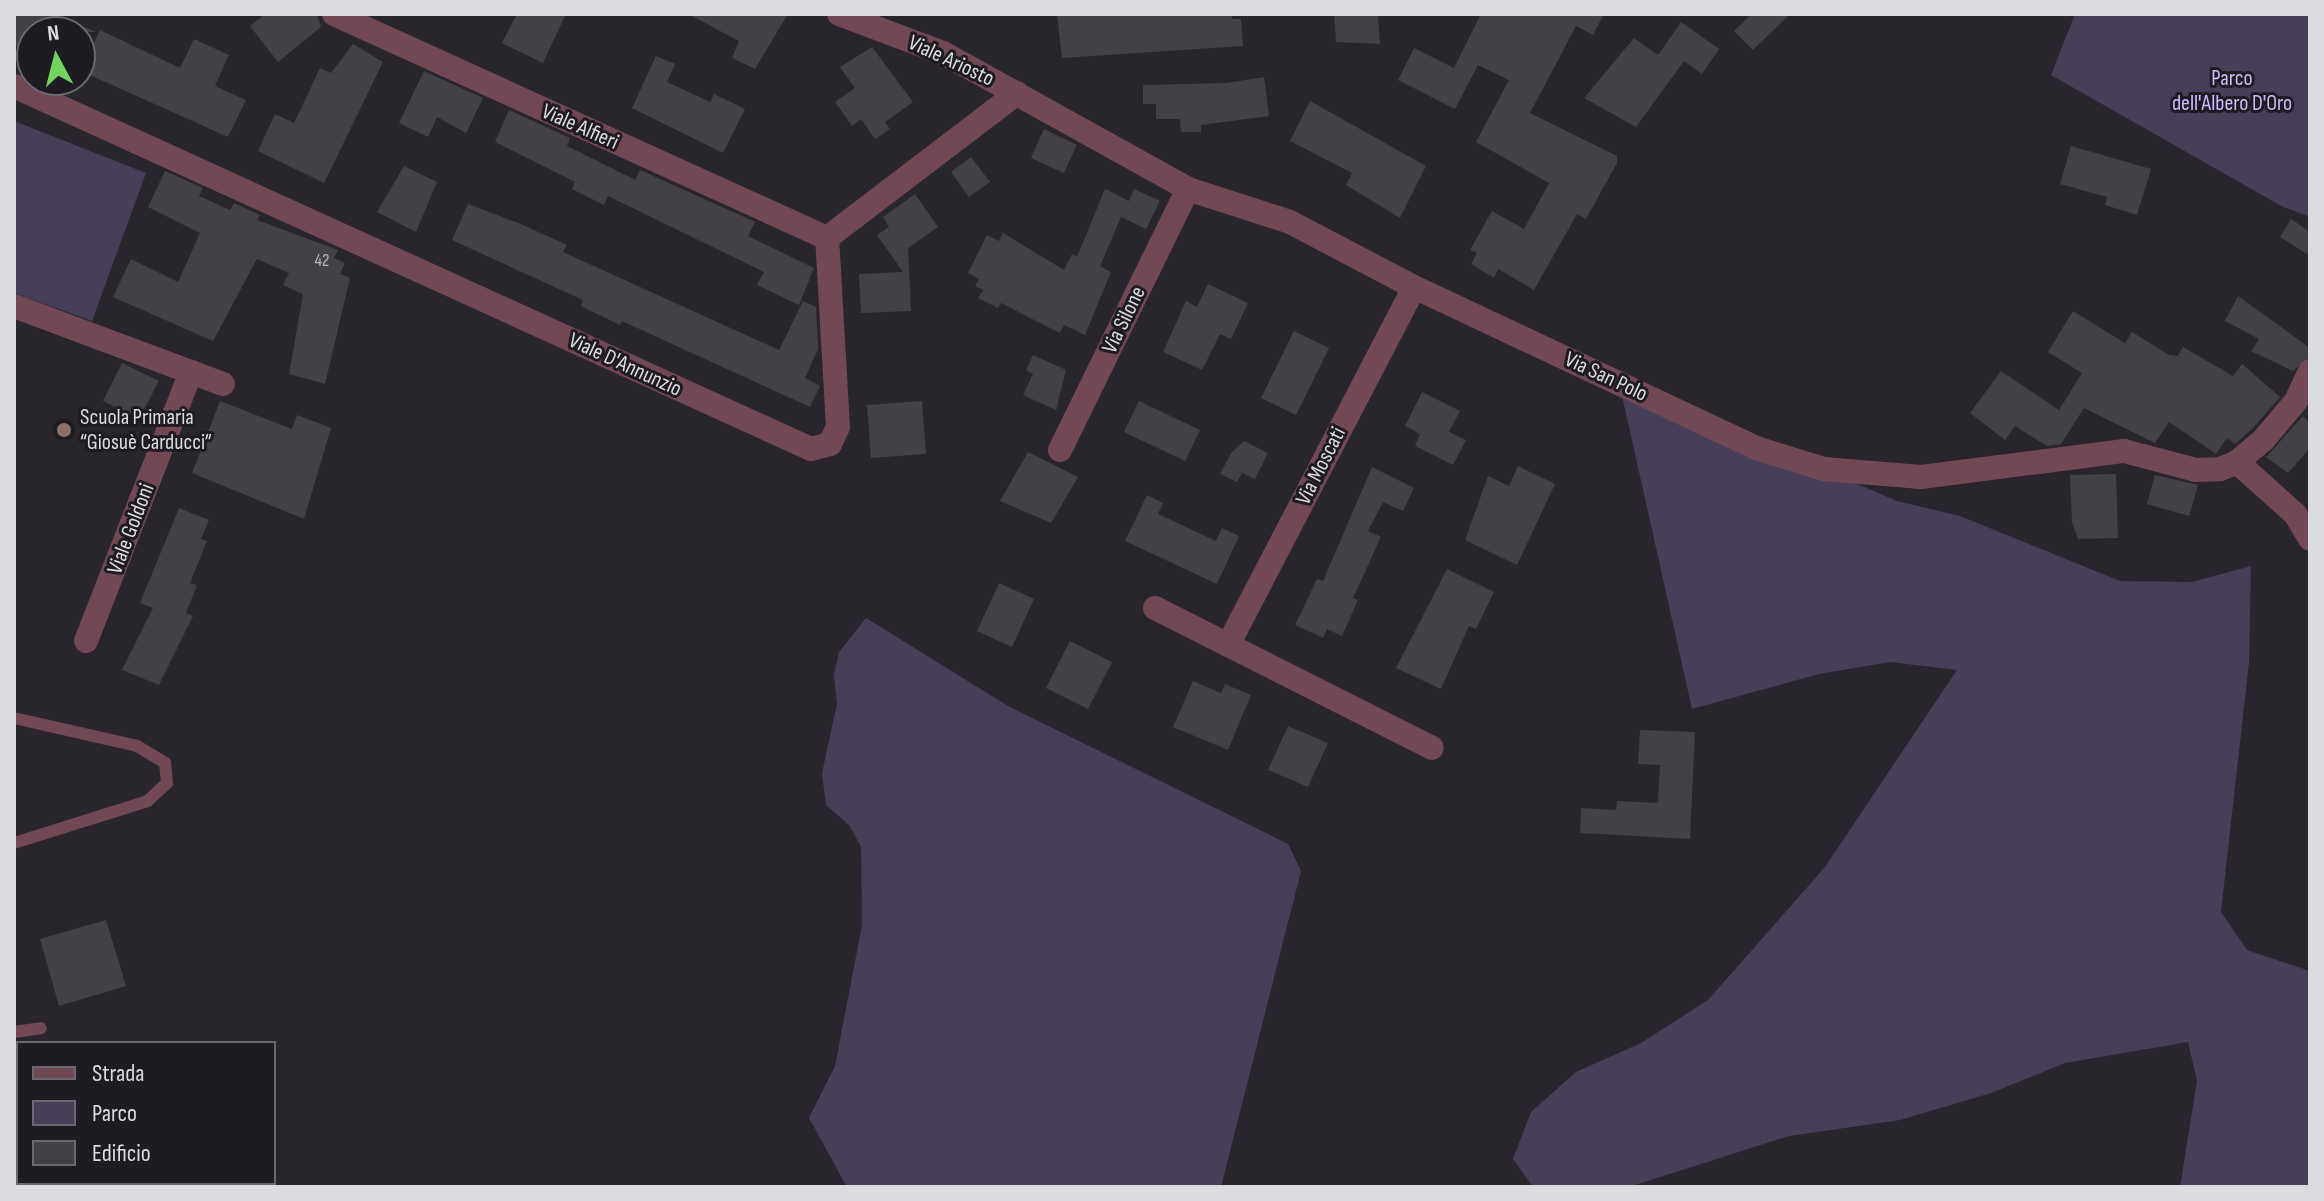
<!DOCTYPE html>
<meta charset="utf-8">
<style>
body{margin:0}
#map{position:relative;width:2324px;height:1201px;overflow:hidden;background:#28262c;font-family:"Sofia Sans Condensed",sans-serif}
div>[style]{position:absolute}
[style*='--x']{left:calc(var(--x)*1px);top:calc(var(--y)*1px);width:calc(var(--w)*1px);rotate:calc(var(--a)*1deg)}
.green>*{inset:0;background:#473e57}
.building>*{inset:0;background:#434047}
.lane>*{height:12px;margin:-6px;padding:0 6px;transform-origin:6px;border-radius:6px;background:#714854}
.street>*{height:24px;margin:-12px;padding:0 12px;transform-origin:12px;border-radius:12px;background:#714854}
.dots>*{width:22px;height:22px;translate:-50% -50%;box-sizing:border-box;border:4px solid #1e1c22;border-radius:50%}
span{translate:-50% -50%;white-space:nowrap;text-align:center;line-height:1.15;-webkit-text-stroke:6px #1e1c22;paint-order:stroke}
.number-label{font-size:18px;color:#b6b4b9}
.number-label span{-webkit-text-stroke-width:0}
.street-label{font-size:22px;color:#dcdbdf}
.park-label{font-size:22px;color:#d1b9fe}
.poi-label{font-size:22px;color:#dcdbdf}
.left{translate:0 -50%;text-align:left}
.frame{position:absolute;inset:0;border:16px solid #dcdbdf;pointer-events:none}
.legend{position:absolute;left:16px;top:1041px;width:260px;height:144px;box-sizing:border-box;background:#1e1c22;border:2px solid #6a686e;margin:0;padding:10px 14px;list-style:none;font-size:24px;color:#dcdbdf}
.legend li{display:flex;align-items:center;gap:16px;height:40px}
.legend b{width:40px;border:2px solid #6a686e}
.north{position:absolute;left:16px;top:16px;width:80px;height:80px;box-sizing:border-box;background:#1e1c22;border:2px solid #6a686e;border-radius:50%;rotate:353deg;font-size:22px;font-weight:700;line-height:32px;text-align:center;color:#dcdbdf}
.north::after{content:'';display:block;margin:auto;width:28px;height:36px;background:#73d25c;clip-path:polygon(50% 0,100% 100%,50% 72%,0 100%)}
</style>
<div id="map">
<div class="green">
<div style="clip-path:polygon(2075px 14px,2310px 14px,2310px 217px,2283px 207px,2051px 75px)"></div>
<div style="clip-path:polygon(14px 121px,146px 173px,92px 321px,14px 293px)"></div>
<div style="clip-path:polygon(1619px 382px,1897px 501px,1960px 516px,2120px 581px,2192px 582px,2251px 566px,2249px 662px,2221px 912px,2247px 950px,2310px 971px,2310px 1187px,2180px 1187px,2197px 1081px,2188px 1042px,2065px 1063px,1991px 1093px,1900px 1120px,1789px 1136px,1629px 1187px,1533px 1187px,1513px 1159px,1531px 1112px,1576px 1072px,1641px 1043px,1708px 1000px,1825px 867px,1957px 670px,1890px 662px,1819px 674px,1692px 709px)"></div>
<div style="clip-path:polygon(866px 618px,1008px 706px,1288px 844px,1301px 871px,1221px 1187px,847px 1187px,809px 1118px,835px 1066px,862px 925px,861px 847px,850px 826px,826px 805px,822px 773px,837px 704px,834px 675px,839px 652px)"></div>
</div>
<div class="building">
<div style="clip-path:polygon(14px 14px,54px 14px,96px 32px,32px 32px,32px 53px,14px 45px)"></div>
<div style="clip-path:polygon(265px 14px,317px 14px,321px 27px,278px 62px,250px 26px)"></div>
<div style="clip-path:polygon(517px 14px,566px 14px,543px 63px,502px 43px)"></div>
<div style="clip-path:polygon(688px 14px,788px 14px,755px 69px,732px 58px,739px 41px)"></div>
<div style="clip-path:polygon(1057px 14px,1232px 14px,1232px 19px,1241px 19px,1243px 46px,1062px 58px)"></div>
<div style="clip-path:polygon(1334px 14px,1378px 14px,1380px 44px,1336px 42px)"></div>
<div style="clip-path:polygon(1481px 14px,1604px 14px,1593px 35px,1576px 26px,1530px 113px,1617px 156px,1617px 163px,1586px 219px,1577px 214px,1534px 290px,1498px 269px,1494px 278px,1471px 264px,1477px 253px,1470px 250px,1492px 211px,1524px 229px,1549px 183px,1476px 142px,1509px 80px,1478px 65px,1455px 109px,1398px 80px,1414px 48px,1454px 68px)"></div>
<div style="clip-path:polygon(1752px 14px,1790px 14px,1753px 50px,1734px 31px)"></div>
<div style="clip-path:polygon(1681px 22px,1719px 49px,1702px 74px,1684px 61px,1636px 127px,1584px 98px,1634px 38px,1658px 55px)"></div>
<div style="clip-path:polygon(100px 30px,180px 68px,194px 39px,229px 55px,215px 86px,246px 100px,228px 137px,81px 71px)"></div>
<div style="clip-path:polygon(353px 44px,383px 62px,324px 183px,258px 151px,275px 114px,294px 123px,320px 68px,331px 73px)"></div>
<div style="clip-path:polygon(872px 47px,913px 102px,885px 122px,890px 129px,875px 139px,861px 119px,852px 126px,835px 102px,855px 88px,840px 67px)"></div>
<div style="clip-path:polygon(656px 56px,675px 64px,667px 82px,710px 102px,714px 94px,745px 109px,723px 153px,632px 108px)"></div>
<div style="clip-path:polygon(424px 71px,483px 98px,466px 133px,437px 117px,428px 137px,399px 123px)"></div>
<div style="clip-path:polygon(1264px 77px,1269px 116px,1201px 125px,1201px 132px,1181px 132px,1180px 119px,1156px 119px,1156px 104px,1143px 104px,1143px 85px,1227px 83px)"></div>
<div style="clip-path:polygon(1310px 101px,1426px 166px,1400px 218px,1346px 185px,1352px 173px,1290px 141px)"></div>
<div style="clip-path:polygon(509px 110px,570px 138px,567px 146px,635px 180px,640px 170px,755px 222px,748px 236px,814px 268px,799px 305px,757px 285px,764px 272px,608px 196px,604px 205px,572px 189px,575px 182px,495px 142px)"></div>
<div style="clip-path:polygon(1044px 129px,1077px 145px,1064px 173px,1031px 158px)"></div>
<div style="clip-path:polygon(2071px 146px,2151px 169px,2137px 215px,2105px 205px,2107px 197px,2060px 184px)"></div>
<div style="clip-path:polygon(971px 157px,990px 182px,969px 197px,951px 172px)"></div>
<div style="clip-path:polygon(404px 166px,437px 182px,416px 232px,377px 212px)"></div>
<div style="clip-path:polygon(165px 171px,203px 188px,199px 196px,230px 210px,234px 203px,260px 215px,257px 220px,338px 250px,334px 258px,345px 263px,340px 274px,350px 278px,325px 384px,289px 374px,303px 294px,283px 285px,289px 273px,257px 259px,213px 341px,113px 297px,131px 259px,178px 282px,200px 233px,148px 207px)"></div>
<div style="clip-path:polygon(1105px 189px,1129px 201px,1134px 189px,1160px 201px,1146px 229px,1121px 217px,1100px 266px,1111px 272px,1085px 335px,1064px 325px,1060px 333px,1001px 303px,998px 308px,978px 298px,983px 290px,975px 286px,979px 279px,968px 273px,987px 235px,999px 241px,1003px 233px,1064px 270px,1072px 254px,1077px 257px)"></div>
<div style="clip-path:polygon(915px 194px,938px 227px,908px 248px,911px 311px,861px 313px,859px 274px,903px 272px,877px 235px,889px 227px,883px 217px)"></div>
<div style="clip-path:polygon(468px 204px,523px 225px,567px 245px,563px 252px,779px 350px,803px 301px,816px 307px,818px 349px,805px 378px,820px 386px,810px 407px,622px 321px,620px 325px,581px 306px,583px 300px,452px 240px)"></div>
<div style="clip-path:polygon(2291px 219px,2310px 232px,2310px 256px,2280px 237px)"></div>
<div style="clip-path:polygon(1208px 284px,1248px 303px,1231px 339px,1220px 334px,1202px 370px,1163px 352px,1186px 301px,1197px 307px)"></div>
<div style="clip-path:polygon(2238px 296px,2310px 348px,2310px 356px,2293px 371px,2251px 351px,2259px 339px,2225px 321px)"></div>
<div style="clip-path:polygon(2073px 311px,2125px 343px,2132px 332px,2169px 355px,2178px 356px,2183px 347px,2233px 376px,2242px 364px,2280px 397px,2253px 428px,2235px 444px,2227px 438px,2216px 454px,2169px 422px,2155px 443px,2084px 408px,2061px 444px,2047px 446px,2015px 426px,2005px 440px,1970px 413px,2001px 371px,2059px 410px,2082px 373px,2048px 352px)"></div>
<div style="clip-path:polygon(1294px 331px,1329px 348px,1296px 415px,1261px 398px)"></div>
<div style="clip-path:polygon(1033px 355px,1066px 370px,1056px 410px,1023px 395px,1033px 374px,1026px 370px)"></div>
<div style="clip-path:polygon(122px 363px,159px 381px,139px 419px,103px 401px)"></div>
<div style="clip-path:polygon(1422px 392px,1460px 411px,1449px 432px,1466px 440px,1453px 465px,1415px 446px,1420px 434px,1405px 426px)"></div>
<div style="clip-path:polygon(220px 401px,292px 429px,297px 415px,331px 428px,304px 519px,192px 473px)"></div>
<div style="clip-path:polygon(922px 401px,926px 454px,871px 458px,867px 405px)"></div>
<div style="clip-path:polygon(1139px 401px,1200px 430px,1185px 461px,1124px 432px)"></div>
<div style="clip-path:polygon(2303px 416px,2310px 423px,2310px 448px,2288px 473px,2266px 457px)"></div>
<div style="clip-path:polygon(1244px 441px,1268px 453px,1255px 479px,1242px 473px,1237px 482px,1220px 474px,1231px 453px)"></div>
<div style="clip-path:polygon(1028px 452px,1078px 477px,1051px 523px,1000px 501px)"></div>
<div style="clip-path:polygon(1518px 466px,1555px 484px,1517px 565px,1465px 540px,1488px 476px,1509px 486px)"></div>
<div style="clip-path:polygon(1372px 467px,1414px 488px,1403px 511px,1383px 502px,1368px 531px,1381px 537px,1353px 598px,1358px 600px,1342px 636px,1327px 629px,1323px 638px,1295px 625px,1317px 579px,1323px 581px)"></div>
<div style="clip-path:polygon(2116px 474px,2118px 538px,2078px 539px,2072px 522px,2070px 475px)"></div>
<div style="clip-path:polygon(2155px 475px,2198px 485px,2189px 516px,2147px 504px)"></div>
<div style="clip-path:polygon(1147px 495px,1163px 503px,1158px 514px,1216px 541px,1222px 528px,1239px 536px,1217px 584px,1125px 541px)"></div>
<div style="clip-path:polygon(179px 508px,209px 520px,201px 539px,207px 541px,190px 583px,197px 585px,186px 613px,193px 616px,159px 685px,122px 670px,153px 608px,140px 603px)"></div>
<div style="clip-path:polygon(1447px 569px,1494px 592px,1476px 629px,1469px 626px,1441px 689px,1396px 668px)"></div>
<div style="clip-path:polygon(999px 583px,1034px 599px,1012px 647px,977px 631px)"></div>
<div style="clip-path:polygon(1070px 641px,1112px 662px,1088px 709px,1046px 688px)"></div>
<div style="clip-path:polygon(1193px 681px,1221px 693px,1225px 684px,1251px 695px,1228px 750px,1173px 727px)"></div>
<div style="clip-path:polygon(1288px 726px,1328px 743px,1308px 787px,1268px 770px)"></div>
<div style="clip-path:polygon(1640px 730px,1695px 732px,1690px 839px,1580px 833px,1581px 808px,1616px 810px,1617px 801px,1658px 803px,1660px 765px,1638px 764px)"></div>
<div style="clip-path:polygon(106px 920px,126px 986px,59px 1006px,40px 939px)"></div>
</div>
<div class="lane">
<div style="--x:14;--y:718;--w:126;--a:12.8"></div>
<div style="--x:137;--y:746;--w:33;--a:31"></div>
<div style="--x:165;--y:763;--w:20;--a:84"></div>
<div style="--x:167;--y:783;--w:26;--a:137"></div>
<div style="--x:148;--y:801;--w:140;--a:162.6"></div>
<div style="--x:14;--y:1032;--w:27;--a:-8"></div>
</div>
<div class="street">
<div style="--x:334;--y:14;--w:542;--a:24.44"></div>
<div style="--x:839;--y:14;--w:111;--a:20.6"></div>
<div style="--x:943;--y:53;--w:280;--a:29"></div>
<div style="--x:1188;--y:189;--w:107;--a:17.9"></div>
<div style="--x:1290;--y:222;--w:140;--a:27.7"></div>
<div style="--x:1414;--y:287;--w:378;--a:25.2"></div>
<div style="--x:1756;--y:448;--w:71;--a:17.2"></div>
<div style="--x:1824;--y:469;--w:97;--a:4.7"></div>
<div style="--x:1921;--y:477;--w:205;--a:-7.3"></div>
<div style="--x:2124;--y:451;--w:74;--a:14.8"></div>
<div style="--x:2196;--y:470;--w:24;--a:-2"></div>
<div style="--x:2220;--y:469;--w:18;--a:-22"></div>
<div style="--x:2237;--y:462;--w:35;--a:-40"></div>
<div style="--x:2264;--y:439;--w:50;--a:-49.9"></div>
<div style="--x:2296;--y:401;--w:33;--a:-65"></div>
<div style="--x:14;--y:86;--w:876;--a:24.49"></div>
<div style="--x:811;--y:449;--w:20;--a:-15"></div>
<div style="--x:830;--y:444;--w:19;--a:-65"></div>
<div style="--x:838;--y:427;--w:189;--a:-93.3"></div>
<div style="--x:827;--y:238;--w:239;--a:-37.3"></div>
<div style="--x:14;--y:306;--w:223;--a:20.5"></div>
<div style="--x:1060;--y:450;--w:291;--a:-63.9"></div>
<div style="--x:2237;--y:462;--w:78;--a:41.9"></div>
<div style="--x:2295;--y:514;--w:29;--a:59"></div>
<div style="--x:1155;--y:608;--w:310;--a:26.8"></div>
<div style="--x:86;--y:641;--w:289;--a:-68.7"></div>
<div style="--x:1228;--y:645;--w:403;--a:-62.5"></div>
</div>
<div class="dots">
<div style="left:64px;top:430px;background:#8d6e63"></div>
</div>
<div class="number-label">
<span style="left:322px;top:261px">42</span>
</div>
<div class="street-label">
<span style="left:951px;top:61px;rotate:25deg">Viale Ariosto</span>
<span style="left:580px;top:127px;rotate:24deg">Viale Alfieri</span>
<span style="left:1124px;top:320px;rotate:-64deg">Via Silone</span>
<span style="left:625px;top:365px;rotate:25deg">Viale D'Annunzio</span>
<span style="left:1606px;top:377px;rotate:25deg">Via San Polo</span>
<span style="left:1321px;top:466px;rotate:-63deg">Via Moscati</span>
<span style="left:131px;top:529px;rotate:-69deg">Viale Goldoni</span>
</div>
<div class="park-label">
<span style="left:2232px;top:91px">Parco<br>dell'Albero D'Oro</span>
</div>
<div class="poi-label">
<span class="left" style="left:80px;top:430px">Scuola Primaria<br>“Giosuè Carducci”</span>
</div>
<div class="frame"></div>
<ul class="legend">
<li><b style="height:10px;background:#714854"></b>Strada</li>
<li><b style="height:22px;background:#473e57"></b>Parco</li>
<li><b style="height:22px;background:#434047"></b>Edificio</li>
</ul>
<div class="north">N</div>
</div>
